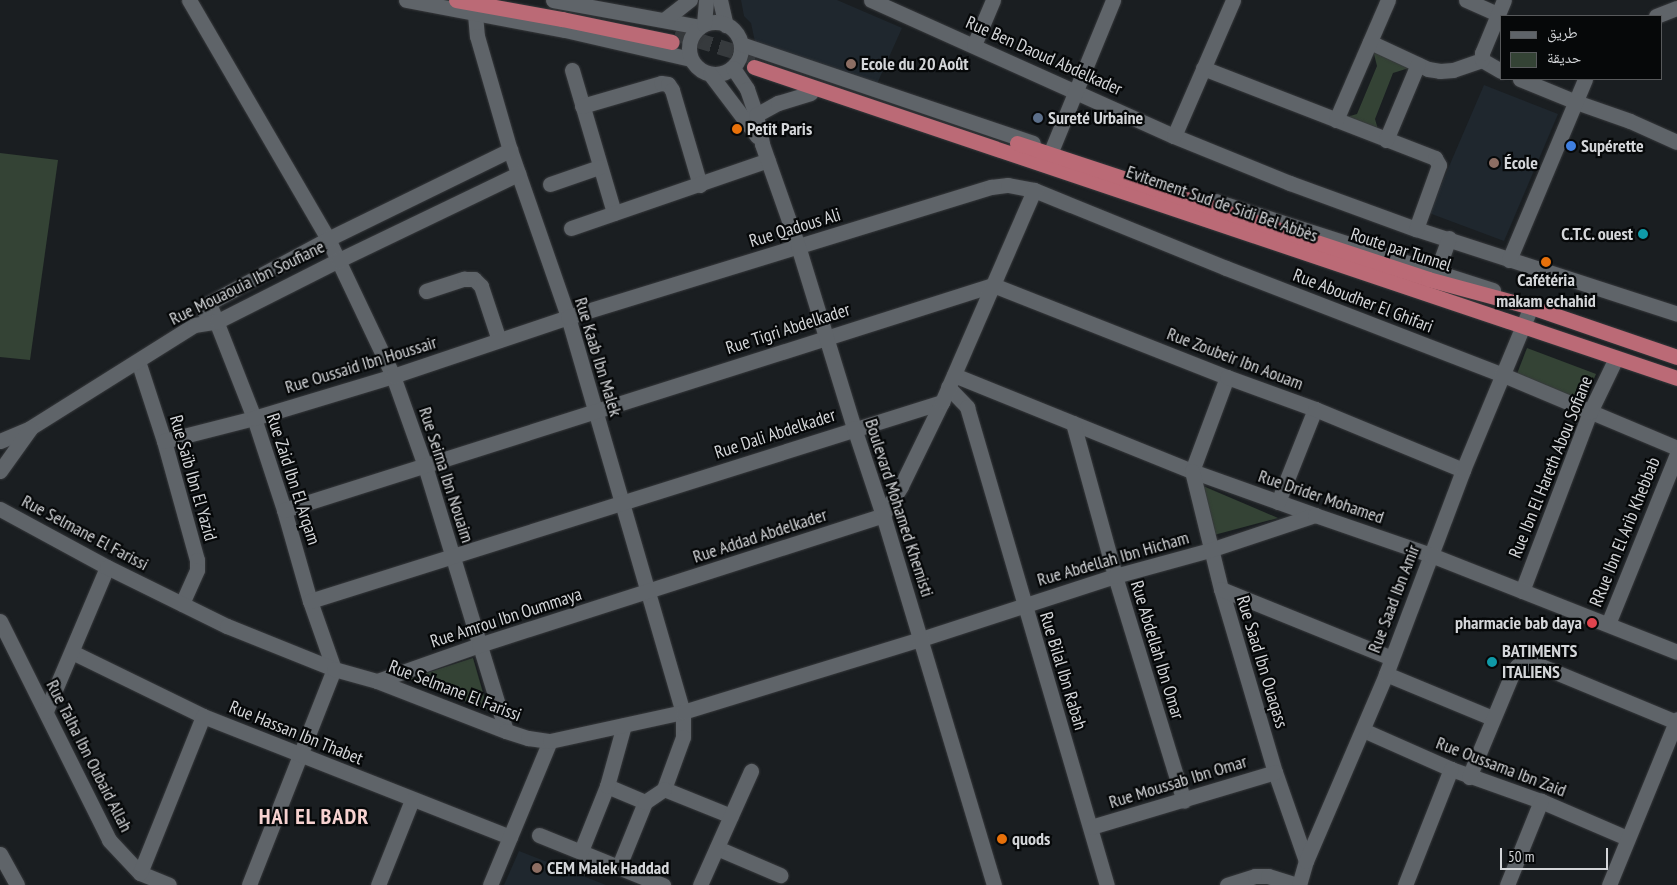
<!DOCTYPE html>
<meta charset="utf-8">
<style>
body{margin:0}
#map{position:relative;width:1677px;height:885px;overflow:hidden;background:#1a1e21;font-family:"PT Sans Narrow","Noto Naskh Arabic",sans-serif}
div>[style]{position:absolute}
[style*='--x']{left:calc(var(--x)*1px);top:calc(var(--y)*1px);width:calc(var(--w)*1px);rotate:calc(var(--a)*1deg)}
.built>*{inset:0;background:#1f272e}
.green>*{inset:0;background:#344335}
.trunk-tunnel>*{height:15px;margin-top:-7.5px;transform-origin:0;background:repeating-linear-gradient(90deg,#363a3d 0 15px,transparent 0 23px)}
.roads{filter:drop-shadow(0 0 1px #37393c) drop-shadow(0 0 1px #37393c)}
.minor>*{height:15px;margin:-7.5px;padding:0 7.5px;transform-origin:7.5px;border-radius:7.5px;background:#5f6469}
.tertiary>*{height:15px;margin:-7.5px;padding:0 7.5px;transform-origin:7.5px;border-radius:7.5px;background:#5f6469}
.secondary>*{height:15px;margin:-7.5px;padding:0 7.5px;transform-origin:7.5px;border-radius:7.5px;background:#5f6469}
.secondary>.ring{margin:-7.5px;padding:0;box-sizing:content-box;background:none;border:15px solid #5f6469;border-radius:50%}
.trunk>*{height:15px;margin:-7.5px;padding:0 7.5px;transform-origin:7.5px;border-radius:7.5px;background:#bb6a76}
.dots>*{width:14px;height:14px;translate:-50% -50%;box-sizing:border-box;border:2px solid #060809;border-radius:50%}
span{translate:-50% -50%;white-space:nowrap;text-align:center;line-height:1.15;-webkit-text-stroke:4.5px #060809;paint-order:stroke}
.street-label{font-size:18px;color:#d4d6d9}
.poi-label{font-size:18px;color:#d4d6d9;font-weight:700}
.left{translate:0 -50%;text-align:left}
.right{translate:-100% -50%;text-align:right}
.district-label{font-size:22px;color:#f6d2d0;font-weight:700;letter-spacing:1px}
.legend{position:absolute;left:1500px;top:15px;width:162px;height:65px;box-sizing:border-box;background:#060809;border:1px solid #585a5c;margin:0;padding:6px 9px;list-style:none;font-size:15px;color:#d4d6d9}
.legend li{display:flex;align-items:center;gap:10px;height:25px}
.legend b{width:25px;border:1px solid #585a5c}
.scale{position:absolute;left:1500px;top:848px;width:108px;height:22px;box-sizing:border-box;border:2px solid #d4d6d9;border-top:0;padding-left:6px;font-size:15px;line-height:18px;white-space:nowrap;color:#d4d6d9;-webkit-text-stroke:4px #060809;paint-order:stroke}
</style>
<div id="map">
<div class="built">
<div style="clip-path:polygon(741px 0,837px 0,902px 28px,876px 86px,755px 42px,751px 23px,744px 16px)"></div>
<div style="clip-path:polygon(1484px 85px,1558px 114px,1504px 241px,1429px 213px)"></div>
<div style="clip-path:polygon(519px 851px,606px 885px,504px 885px)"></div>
</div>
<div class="green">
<div style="clip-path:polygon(1373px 50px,1409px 68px,1393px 73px,1375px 119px,1379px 133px,1343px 118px,1357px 114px,1377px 66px)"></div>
<div style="clip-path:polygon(0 153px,58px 160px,30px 360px,0 357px)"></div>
<div style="clip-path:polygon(1527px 348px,1596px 374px,1582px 406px,1515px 379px)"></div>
<div style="clip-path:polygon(1203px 486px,1278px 518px,1214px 535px)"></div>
<div style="clip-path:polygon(473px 658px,488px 710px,408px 679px)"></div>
</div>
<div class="trunk-tunnel">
<div style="--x:675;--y:33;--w:86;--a:17"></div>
</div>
<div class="roads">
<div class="minor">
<div style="--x:189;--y:0;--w:276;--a:59.8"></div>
<div style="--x:328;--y:239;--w:152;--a:64.6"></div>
<div style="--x:393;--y:376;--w:96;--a:70.4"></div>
<div style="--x:425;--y:466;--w:277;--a:73"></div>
<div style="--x:871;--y:0;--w:332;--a:24.2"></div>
<div style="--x:1174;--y:136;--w:125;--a:22.1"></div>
<div style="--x:1290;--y:183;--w:134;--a:20.1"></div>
<div style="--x:1416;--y:229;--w:274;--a:18"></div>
<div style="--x:1466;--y:0;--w:35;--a:24"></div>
<div style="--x:475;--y:14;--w:22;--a:85"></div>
<div style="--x:477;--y:36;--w:119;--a:73.9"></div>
<div style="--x:510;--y:150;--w:177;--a:70.8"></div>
<div style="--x:568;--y:317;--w:411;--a:73.8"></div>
<div style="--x:683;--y:712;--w:25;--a:90"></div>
<div style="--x:683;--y:737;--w:55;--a:110.1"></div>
<div style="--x:664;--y:789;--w:72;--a:21.9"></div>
<div style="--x:1656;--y:16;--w:22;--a:-21"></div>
<div style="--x:1370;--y:42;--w:64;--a:25"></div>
<div style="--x:1428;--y:69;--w:12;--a:9"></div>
<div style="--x:1440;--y:71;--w:13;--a:-4"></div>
<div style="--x:1453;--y:70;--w:31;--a:-19"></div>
<div style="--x:974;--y:45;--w:49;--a:-67.1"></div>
<div style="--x:1203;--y:68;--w:249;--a:21.2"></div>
<div style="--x:1435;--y:158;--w:8;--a:60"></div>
<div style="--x:1439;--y:165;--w:68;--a:109.8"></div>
<div style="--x:572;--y:70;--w:149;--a:73.6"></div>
<div style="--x:1501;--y:71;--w:22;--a:-150"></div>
<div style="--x:1482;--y:60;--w:7;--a:-90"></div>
<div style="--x:1482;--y:53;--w:57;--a:-67.5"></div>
<div style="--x:1520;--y:79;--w:61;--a:22.3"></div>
<div style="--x:1576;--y:102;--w:57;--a:19.4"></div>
<div style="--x:1630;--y:121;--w:51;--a:24.1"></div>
<div style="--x:582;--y:106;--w:82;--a:-16.2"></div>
<div style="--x:661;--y:83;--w:7;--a:8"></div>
<div style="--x:668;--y:84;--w:7;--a:56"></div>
<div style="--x:672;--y:90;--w:99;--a:73.6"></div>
<div style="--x:1336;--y:120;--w:131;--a:-66.6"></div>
<div style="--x:1174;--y:136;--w:148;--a:-66.5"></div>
<div style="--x:1386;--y:140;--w:82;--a:-67.2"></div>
<div style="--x:1052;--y:149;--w:161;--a:-67.7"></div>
<div style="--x:550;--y:184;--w:52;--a:-19.1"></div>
<div style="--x:571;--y:228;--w:208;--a:-19"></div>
<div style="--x:1509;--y:260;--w:196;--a:-67.2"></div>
<div style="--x:1437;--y:271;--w:35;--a:-70"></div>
<div style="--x:426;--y:291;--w:40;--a:-18"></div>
<div style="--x:464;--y:279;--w:10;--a:0"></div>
<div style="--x:474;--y:279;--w:10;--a:45"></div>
<div style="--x:481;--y:286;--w:57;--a:71.6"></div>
<div style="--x:209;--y:303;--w:123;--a:68.6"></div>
<div style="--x:254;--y:418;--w:97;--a:71.9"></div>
<div style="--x:284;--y:510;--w:95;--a:74.1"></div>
<div style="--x:310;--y:601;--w:72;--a:70.6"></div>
<div style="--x:334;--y:669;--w:232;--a:111.5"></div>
<div style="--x:204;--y:311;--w:9;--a:-58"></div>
<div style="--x:209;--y:303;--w:135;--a:-28.3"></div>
<div style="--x:328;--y:239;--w:203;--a:-26.1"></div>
<div style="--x:138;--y:361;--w:84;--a:72"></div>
<div style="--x:164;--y:441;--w:123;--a:74.5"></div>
<div style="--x:197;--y:560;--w:10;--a:90"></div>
<div style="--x:197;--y:570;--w:37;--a:114"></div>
<div style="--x:954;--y:375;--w:257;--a:22"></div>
<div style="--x:1192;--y:471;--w:131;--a:19.7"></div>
<div style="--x:1227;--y:377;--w:100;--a:110.4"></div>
<div style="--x:1192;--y:471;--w:122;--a:76.2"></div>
<div style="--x:1221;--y:589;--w:191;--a:73.6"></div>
<div style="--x:1275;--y:772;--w:94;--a:70.8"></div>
<div style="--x:948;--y:387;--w:28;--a:46"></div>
<div style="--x:967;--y:407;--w:498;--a:73.7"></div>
<div style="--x:1073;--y:423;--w:159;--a:74.6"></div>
<div style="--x:1115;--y:576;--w:235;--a:73"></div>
<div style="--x:0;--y:441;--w:33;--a:-23"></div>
<div style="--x:30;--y:428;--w:194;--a:-32.1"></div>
<div style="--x:194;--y:325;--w:24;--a:-9"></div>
<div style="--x:218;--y:321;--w:136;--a:-26.8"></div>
<div style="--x:339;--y:260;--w:199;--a:-25.7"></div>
<div style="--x:164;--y:441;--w:93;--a:-14.3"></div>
<div style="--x:254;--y:418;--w:145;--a:-16.8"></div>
<div style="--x:393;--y:376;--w:185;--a:-18.6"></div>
<div style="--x:568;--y:317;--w:443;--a:-17.1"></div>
<div style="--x:991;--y:187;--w:17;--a:-7"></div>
<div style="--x:1008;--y:185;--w:26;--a:11"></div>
<div style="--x:1034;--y:190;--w:207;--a:22.1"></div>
<div style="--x:1226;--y:268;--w:295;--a:21.1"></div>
<div style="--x:1501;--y:374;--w:191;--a:22.8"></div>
<div style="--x:0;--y:471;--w:52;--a:-54.5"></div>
<div style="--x:1278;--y:502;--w:100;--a:-68.3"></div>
<div style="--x:284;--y:510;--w:744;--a:-17.61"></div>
<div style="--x:993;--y:285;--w:251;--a:21.5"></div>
<div style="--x:1227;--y:377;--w:94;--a:20"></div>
<div style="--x:1315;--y:409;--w:160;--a:22.4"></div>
<div style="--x:1221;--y:589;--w:184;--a:22"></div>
<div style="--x:1522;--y:591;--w:191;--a:-69.2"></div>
<div style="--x:1590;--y:412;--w:60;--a:-64.3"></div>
<div style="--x:310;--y:601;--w:663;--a:-17.48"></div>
<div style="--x:0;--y:621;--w:245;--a:63.5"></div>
<div style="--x:109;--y:840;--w:45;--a:46.8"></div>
<div style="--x:140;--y:873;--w:31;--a:22"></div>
<div style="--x:1608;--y:624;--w:183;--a:-67.9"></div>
<div style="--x:72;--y:652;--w:146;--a:26"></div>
<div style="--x:203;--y:716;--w:330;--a:21.5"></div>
<div style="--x:1386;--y:674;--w:115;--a:22.5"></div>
<div style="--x:377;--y:681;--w:108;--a:-19.4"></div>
<div style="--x:479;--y:645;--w:424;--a:-17.8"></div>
<div style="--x:883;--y:515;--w:34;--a:-58"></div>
<div style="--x:901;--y:486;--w:93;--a:-64"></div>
<div style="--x:942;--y:402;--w:231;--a:-66.5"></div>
<div style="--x:46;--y:711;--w:156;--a:-67"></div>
<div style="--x:1363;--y:730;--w:96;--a:23.9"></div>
<div style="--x:1451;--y:769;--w:96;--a:19.6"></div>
<div style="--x:1541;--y:801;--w:94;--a:23.3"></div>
<div style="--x:1469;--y:777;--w:112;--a:-67.3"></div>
<div style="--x:1512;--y:674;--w:9;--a:-58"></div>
<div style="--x:1517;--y:666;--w:7;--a:-34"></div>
<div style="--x:1523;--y:662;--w:18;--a:13"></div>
<div style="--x:1541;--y:666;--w:146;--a:22.5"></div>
<div style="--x:607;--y:786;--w:41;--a:22.8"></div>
<div style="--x:1091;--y:827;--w:192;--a:-16.6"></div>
<div style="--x:539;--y:835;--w:134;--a:22"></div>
<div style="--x:717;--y:848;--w:69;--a:23.2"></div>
<div style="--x:581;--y:851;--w:70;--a:-68.2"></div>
<div style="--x:607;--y:786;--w:63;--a:-74.4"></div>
<div style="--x:0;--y:854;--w:35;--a:61"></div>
<div style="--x:619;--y:866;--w:69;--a:-67.9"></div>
<div style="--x:645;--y:802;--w:23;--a:-34"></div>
<div style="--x:140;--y:873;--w:169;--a:-68.1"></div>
<div style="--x:378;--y:885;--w:92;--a:-68.2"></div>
<div style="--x:490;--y:885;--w:156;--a:-67.4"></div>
<div style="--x:700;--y:885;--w:125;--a:-65.9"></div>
<div style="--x:1227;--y:885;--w:29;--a:-18"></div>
<div style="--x:1255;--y:876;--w:13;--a:0"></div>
<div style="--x:1268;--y:876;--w:31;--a:17"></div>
<div style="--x:1299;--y:885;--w:25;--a:-74"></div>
<div style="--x:1306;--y:861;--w:203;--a:-66.8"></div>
<div style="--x:1386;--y:674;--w:218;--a:-69.3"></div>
<div style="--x:1463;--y:470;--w:177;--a:-67.4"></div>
<div style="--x:1405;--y:885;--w:125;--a:-68.4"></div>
<div style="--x:1507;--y:885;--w:91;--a:-68"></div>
<div style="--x:1609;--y:885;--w:179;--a:-67.7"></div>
</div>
<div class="tertiary">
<div style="--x:0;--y:509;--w:122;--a:28.5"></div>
<div style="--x:107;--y:567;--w:134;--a:26.2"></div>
<div style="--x:227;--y:626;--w:115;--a:21.9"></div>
<div style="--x:334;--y:669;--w:45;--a:15.6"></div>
<div style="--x:377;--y:681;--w:138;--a:21.2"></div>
<div style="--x:506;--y:731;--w:23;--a:18"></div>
<div style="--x:528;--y:738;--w:22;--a:8"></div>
<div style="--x:550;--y:741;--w:136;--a:-12.3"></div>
<div style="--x:683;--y:712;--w:249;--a:-17.1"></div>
<div style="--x:921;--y:639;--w:204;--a:-18"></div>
<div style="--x:1115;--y:576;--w:98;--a:-15.3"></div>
<div style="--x:1210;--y:550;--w:111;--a:-18.4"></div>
<div style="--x:1315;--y:515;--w:123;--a:19"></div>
<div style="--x:1431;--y:555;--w:264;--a:21.5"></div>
</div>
<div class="secondary">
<div style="--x:406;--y:0;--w:162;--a:10.7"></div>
<div style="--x:565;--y:30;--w:129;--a:13"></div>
<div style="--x:553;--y:0;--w:149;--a:10.4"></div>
<div style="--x:720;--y:0;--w:26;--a:77"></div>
<div style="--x:664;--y:20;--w:33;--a:-38"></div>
<div class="ring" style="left:689px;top:22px;width:37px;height:37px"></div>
<div style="--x:704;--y:24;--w:24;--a:-85"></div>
<div style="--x:741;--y:44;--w:308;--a:18.7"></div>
<div style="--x:733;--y:68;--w:25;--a:56"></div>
<div style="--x:747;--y:89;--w:28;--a:71"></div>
<div style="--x:756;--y:115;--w:30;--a:78"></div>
<div style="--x:762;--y:144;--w:108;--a:70.6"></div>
<div style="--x:798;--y:246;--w:190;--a:72.9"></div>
<div style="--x:854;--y:428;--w:92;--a:71.6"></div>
<div style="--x:883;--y:515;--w:386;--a:73.3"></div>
<div style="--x:710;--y:74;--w:78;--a:52.8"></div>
<div style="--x:756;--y:115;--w:25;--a:-29"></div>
<div style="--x:778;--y:103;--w:34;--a:-17"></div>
<div style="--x:1215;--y:201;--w:292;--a:17.8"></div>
</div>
<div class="trunk">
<div style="--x:456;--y:0;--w:108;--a:10.2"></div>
<div style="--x:562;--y:19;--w:112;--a:11.8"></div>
<div style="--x:754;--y:67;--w:974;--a:18.62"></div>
<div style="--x:1017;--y:143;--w:433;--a:18.3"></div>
<div style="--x:1428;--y:279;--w:107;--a:15.2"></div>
<div style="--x:1531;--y:307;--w:154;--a:18.9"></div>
</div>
</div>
<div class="dots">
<div style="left:851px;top:64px;background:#8d6e63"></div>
<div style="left:1038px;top:118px;background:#5c6f8a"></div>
<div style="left:737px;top:129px;background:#e8710a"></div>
<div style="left:1571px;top:146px;background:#3f7fe0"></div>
<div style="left:1494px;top:163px;background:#8d6e63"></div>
<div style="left:1643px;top:234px;background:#0f9aa8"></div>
<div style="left:1546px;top:262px;background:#e8710a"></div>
<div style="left:1592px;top:623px;background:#e0444e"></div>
<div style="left:1492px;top:662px;background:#0f9aa8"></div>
<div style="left:1002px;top:839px;background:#e8710a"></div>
<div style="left:537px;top:868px;background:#8d6e63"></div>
</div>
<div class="street-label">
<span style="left:1044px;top:56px;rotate:24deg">Rue Ben Daoud Abdelkader</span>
<span style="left:1222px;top:204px;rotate:19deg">Evitement Sud de Sidi Bel Abbès</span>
<span style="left:795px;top:228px;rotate:-17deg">Rue Qadous Ali</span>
<span style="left:1401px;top:250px;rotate:18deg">Route par Tunnel</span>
<span style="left:247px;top:283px;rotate:-26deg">Rue Mouaouia Ibn Soufiane</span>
<span style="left:1363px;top:301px;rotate:21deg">Rue Aboudher El Ghifari</span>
<span style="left:788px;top:329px;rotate:-18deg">Rue Tigri Abdelkader</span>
<span style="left:598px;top:357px;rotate:73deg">Rue Kaab Ibn Malek</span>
<span style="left:1235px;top:359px;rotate:21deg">Rue Zoubeir Ibn Aouam</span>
<span style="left:361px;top:365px;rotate:-17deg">Rue Oussaid Ibn Houssair</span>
<span style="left:775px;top:434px;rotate:-18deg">Rue Dali Abdelkader</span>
<span style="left:1551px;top:467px;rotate:-68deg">Rue Ibn El Hareth Abou Sofiane</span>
<span style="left:446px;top:475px;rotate:72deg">Rue Seima Ibn Nouaim</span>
<span style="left:193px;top:478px;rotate:74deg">Rue Saïb Ibn El Yazid</span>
<span style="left:293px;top:479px;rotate:72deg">Rue Zaid Ibn El Arqam</span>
<span style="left:1321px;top:497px;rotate:19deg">Rue Drider Mohamed</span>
<span style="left:899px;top:508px;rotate:72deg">Boulevard Mohamed Khemisti</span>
<span style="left:1625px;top:532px;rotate:-68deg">RRue Ibn El Arib Khebbab</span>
<span style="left:85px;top:533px;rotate:28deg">Rue Selmane El Farissi</span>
<span style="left:760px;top:536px;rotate:-18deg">Rue Addad Abdelkader</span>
<span style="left:1113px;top:559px;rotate:-16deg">Rue Abdellah Ibn Hicham</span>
<span style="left:1394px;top:599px;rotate:-69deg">Rue Saad Ibn Amir</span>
<span style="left:506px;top:618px;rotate:-18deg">Rue Amrou Ibn Oummaya</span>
<span style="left:1157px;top:650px;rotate:73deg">Rue Abdellah Ibn Omar</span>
<span style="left:1262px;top:662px;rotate:73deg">Rue Saad Ibn Ouaqass</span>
<span style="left:1063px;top:671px;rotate:73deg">Rue Bilal Ibn Rabah</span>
<span style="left:455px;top:691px;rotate:21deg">Rue Selmane El Farissi</span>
<span style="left:296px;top:733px;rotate:22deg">Rue Hassan Ibn Thabet</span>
<span style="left:89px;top:756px;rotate:63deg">Rue Talha Ibn Oubaid Allah</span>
<span style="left:1501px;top:767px;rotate:21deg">Rue Oussama Ibn Zaid</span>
<span style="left:1178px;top:782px;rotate:-17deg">Rue Moussab Ibn Omar</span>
</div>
<div class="poi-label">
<span class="left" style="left:861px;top:64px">Ecole du 20 Août</span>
<span class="left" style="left:1048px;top:118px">Sureté Urbaine</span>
<span class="left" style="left:747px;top:129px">Petit Paris</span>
<span class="left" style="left:1581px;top:146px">Supérette</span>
<span class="left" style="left:1504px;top:163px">École</span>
<span class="right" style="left:1633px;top:234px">C.T.C. ouest</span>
<span style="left:1546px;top:291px">Cafétéria<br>makam echahid</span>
<span class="right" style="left:1582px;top:623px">pharmacie bab daya</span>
<span class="left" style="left:1502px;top:662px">BATIMENTS<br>ITALIENS</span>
<span class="left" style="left:1012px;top:839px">quods</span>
<span class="left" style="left:547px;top:868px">CEM Malek Haddad</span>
</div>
<div class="district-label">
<span style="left:314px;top:817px">HAI EL BADR</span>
</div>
<ul class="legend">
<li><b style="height:6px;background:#5f6469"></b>طريق</li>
<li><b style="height:14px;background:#344335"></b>حديقة</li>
</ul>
<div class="scale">50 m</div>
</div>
